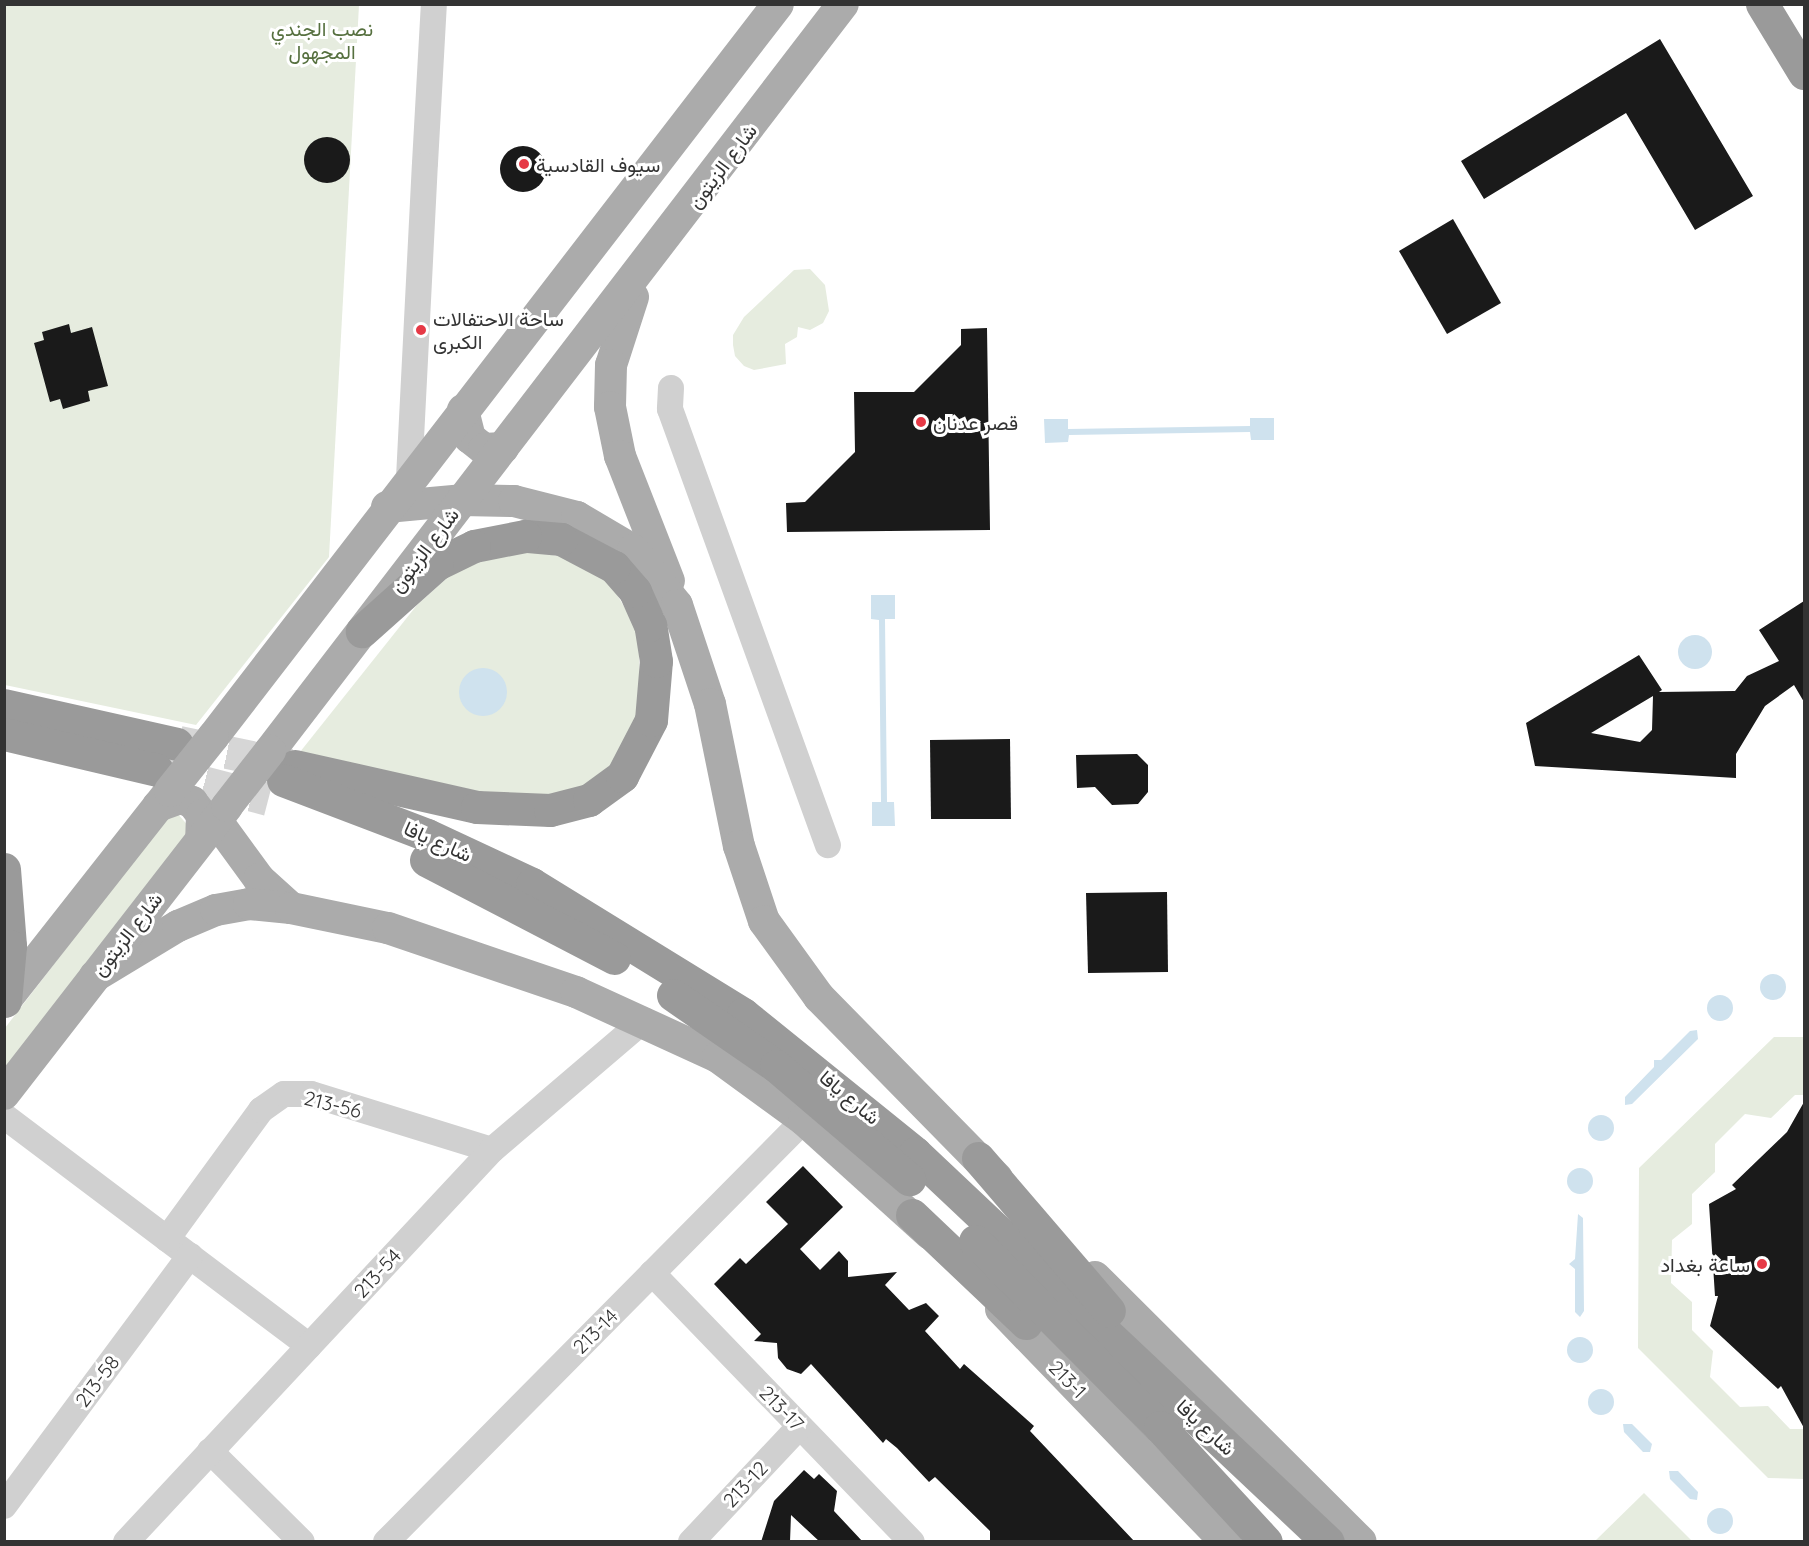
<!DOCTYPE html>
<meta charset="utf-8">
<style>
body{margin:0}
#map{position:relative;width:1809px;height:1546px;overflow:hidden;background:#fff;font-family:Quicksand,Vazirmatn,sans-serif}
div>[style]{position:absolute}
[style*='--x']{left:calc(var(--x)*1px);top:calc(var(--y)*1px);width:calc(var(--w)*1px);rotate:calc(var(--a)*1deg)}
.green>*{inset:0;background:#e6ecdf}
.water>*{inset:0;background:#cfe2ee}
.round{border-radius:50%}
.building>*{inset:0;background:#1a1a1a}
.highway-tunnel>*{height:33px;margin-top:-16.5px;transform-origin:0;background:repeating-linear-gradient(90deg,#d6d6d6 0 33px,transparent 0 49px)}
.minor>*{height:26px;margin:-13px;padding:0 13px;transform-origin:13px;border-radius:13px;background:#d0d0d0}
.major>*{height:32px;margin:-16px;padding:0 16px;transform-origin:16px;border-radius:16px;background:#ababab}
.highway>*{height:33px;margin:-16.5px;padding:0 16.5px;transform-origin:16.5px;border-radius:16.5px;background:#9a9a9a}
.major-bridge>*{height:32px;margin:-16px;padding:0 16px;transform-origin:16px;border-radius:16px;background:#ababab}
.dots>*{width:16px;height:16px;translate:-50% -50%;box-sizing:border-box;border:3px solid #fff;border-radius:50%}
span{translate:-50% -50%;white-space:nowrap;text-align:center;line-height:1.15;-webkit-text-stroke:6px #fff;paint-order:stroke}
.park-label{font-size:20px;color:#56703f}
.poi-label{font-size:20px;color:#333}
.left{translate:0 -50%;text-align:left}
.right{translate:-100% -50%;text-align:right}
.street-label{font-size:20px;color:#333}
.frame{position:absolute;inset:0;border:6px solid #333;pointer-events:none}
</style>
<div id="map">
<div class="green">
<div style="clip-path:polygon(5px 5px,359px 5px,329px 557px,196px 725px,5px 685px)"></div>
<div style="clip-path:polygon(810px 269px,825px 285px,829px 311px,823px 323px,810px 330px,798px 327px,797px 337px,785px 344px,786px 364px,754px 370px,744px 366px,735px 356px,733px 345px,733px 335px,744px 317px,794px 270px)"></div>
<div style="clip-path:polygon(520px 550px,565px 557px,593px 569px,613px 588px,638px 630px,641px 711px,618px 757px,602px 773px,578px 789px,518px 800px,300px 752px,417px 605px,447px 578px,471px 565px)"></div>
<div style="clip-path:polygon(170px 813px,177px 813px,191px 829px,5px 1073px,5px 1028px)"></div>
<div style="clip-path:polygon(1774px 1037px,1804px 1037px,1804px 1095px,1795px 1095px,1771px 1118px,1745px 1114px,1715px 1144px,1715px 1172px,1692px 1194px,1692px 1224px,1672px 1240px,1671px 1283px,1692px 1302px,1692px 1330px,1713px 1351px,1710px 1377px,1740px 1407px,1768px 1406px,1790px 1429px,1804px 1429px,1804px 1479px,1768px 1478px,1638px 1348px,1639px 1168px)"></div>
<div style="clip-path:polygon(1644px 1493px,1692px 1541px,1595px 1541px)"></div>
</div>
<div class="water">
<div style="clip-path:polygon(1250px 418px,1274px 418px,1274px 440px,1251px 440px,1250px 432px,1069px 435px,1068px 442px,1045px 443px,1044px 419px,1068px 419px,1068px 429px,1250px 426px)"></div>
<div style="clip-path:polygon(871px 595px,895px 595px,895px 619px,885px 619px,887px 802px,894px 802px,895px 826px,872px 826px,872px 802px,881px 802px,879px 620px,871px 619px)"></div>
<div class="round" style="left:1678px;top:635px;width:34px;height:34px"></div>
<div class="round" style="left:459px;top:668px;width:48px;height:48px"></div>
<div class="round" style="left:1760px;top:974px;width:26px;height:26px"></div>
<div class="round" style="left:1707px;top:995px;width:26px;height:26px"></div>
<div style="clip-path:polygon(1697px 1030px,1698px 1039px,1632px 1104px,1625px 1105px,1625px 1097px,1654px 1067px,1654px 1060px,1661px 1060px,1690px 1031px)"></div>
<div class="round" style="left:1588px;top:1115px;width:26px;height:26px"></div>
<div class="round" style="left:1567px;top:1168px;width:26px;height:26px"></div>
<div style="clip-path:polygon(1578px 1214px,1583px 1218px,1584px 1311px,1580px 1317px,1575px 1312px,1575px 1269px,1569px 1264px,1575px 1259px)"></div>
<div class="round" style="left:1567px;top:1337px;width:26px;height:26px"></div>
<div class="round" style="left:1588px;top:1389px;width:26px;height:26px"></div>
<div style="clip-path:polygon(1623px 1424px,1632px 1424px,1652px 1444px,1650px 1452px,1643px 1452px,1624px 1432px)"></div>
<div style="clip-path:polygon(1669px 1471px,1678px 1471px,1698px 1492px,1697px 1500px,1690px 1499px,1670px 1479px)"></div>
<div class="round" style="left:1707px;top:1508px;width:26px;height:26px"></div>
</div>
<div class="building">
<div style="clip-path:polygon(1660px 39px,1753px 196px,1695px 230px,1626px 113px,1484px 199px,1461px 161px)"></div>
<div class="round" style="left:304px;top:137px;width:46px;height:46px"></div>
<div class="round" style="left:500px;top:146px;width:46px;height:46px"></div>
<div style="clip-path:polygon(1453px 219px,1501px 303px,1447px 334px,1399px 251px)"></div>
<div style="clip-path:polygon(69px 324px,71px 333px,92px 327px,108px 386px,88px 391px,90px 401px,63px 409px,60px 399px,50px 402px,34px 343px,44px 340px,42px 332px)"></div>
<div style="clip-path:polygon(987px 328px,990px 530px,787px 532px,786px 503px,805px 502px,855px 452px,854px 392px,914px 392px,961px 345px,961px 329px)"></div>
<div style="clip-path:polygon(evenodd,1804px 601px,1804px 702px,1794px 685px,1765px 706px,1736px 754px,1736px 778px,1535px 766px,1526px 723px,1639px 655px,1662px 690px,1659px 692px,1735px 691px,1747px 676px,1779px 661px,1759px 630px,1804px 601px,1653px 696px,1652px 730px,1640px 742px,1591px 733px,1653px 696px)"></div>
<div style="clip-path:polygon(1010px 739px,1011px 819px,931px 819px,930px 740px)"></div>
<div style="clip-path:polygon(1137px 754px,1148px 765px,1148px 792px,1138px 804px,1112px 805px,1095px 787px,1077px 788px,1076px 755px)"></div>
<div style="clip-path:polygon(1167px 892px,1168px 972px,1088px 973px,1086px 893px)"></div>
<div style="clip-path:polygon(1804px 1102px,1804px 1428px,1781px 1386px,1778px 1389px,1710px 1326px,1718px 1296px,1715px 1296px,1709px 1204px,1736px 1189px,1732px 1185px,1787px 1132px)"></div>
<div style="clip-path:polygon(803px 1166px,843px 1207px,800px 1249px,820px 1270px,839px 1251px,848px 1261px,848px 1277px,897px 1272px,885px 1285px,909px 1310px,926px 1303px,939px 1316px,925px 1331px,960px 1369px,964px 1364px,1034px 1426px,1030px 1431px,1135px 1542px,990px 1542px,990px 1531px,935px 1477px,929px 1482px,897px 1448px,886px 1439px,883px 1443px,811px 1364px,801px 1374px,787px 1369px,778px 1358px,777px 1343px,754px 1341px,761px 1334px,714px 1284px,740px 1258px,746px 1264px,788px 1224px,766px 1202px)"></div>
<div style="clip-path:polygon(804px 1470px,814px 1479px,819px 1474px,837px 1491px,834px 1511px,863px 1542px,820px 1542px,791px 1515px,790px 1542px,761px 1542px,774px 1501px)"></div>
</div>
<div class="highway-tunnel">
<div style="--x:179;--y:742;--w:113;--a:11.7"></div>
<div style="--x:157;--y:770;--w:115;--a:14.6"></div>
</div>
<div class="minor">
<div style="--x:425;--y:163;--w:159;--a:-86.8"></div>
<div style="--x:671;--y:388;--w:21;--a:93"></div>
<div style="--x:670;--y:409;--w:464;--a:70.1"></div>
<div style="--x:409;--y:478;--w:313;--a:-87.1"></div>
<div style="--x:4;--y:1116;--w:382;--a:37"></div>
<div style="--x:167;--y:1239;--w:160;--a:-53.9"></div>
<div style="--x:261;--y:1110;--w:28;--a:-35"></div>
<div style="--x:284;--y:1094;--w:27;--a:0"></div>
<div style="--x:311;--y:1094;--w:189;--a:17.2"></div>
<div style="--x:652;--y:1273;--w:374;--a:46"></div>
<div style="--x:210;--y:1451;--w:129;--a:44.7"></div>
<div style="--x:4;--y:1506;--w:312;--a:-53.4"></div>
<div style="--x:126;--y:1542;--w:536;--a:-46.96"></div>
<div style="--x:492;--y:1150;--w:200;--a:-40.5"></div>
<div style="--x:386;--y:1542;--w:594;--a:-45.27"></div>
<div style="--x:691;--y:1542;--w:158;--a:-46.8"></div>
</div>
<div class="major">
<div style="--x:633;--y:297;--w:71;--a:107.9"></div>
<div style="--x:611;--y:365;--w:42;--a:91.4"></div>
<div style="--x:610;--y:407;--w:50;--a:78.5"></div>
<div style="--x:620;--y:456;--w:134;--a:68.6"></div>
<div style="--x:463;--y:410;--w:29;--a:76"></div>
<div style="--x:470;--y:438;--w:18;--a:38"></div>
<div style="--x:484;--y:449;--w:19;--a:-3"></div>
<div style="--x:387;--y:507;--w:75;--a:-5.3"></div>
<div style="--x:462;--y:500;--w:52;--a:1.1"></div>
<div style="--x:514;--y:501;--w:65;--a:14.3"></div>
<div style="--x:577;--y:517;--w:65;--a:30.5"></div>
<div style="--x:633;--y:550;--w:70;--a:51.3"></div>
<div style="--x:677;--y:605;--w:104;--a:71.6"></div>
<div style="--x:710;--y:704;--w:145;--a:78.5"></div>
<div style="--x:739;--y:846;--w:79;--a:71.6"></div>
<div style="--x:764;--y:921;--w:94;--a:54.1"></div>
<div style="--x:819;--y:997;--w:254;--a:45.5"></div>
<div style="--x:213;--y:737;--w:925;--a:-52.37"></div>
<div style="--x:270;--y:751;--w:941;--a:-52.51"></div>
<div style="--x:158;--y:806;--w:23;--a:-20"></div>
<div style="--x:180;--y:798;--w:13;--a:18"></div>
<div style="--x:192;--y:802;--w:16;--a:52"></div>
<div style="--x:202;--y:815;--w:23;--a:92"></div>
<div style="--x:216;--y:820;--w:73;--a:53.9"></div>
<div style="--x:259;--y:879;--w:43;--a:42.2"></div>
<div style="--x:95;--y:976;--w:97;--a:-31.1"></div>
<div style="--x:178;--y:926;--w:41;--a:-22.8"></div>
<div style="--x:216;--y:910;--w:34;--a:-10"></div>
<div style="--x:249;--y:904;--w:42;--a:5.4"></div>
<div style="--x:291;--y:908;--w:99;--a:11.7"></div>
<div style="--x:388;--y:928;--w:199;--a:18.8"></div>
<div style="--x:576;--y:992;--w:156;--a:24.6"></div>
<div style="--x:718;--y:1057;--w:107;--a:36.2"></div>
<div style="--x:804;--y:1120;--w:170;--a:42.1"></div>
<div style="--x:4;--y:1002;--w:268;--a:-51.8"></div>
<div style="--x:4;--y:1094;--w:364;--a:-52.2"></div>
<div style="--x:1095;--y:1277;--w:375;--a:44.9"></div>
<div style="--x:1001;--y:1309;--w:324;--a:46"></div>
</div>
<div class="highway">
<div style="--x:1762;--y:4;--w:81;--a:58.7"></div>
<div style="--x:4;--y:705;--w:177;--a:12.7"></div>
<div style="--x:4;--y:734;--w:157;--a:13.2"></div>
<div style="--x:295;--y:766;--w:187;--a:12.7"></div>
<div style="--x:477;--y:807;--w:73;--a:2.4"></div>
<div style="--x:550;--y:810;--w:40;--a:-14.4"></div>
<div style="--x:589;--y:800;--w:41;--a:-36"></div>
<div style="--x:622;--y:776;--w:63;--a:-62.6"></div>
<div style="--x:651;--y:720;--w:59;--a:-85.2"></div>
<div style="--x:656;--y:661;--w:36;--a:-99"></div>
<div style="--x:650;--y:625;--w:37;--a:-114"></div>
<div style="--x:635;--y:591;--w:32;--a:-131"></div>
<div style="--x:614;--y:567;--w:60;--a:-152.2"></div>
<div style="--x:561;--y:539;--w:36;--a:-175"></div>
<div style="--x:525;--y:536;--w:52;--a:168.9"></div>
<div style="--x:474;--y:546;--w:41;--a:154.1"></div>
<div style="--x:437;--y:564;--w:101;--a:138.2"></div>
<div style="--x:283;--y:780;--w:154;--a:20.9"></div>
<div style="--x:427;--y:835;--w:116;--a:25"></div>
<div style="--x:532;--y:884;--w:248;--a:31.6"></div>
<div style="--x:743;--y:1014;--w:221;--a:38.9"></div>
<div style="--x:915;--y:1153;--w:567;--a:43.29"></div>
<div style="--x:426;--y:860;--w:212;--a:27.5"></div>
<div style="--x:4;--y:869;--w:77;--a:85.5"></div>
<div style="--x:10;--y:946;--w:55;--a:95.2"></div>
<div style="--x:673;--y:995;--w:125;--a:34.6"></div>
<div style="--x:776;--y:1066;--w:175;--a:40.4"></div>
<div style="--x:978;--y:1158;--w:201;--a:49.4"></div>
<div style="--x:912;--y:1215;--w:157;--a:43.5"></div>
<div style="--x:975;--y:1241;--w:262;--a:45.2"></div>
<div style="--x:1160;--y:1427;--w:156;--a:47.3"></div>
</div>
<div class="major-bridge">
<div style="--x:170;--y:791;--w:69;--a:-51.5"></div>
<div style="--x:227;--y:806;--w:70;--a:-52"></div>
</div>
<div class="dots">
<div style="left:524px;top:164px;background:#e63946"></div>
<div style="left:421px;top:330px;background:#e63946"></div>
<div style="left:921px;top:422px;background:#e63946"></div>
<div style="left:1762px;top:1264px;background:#e63946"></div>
</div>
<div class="park-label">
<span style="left:322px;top:40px">نصب الجندي<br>المجهول</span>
</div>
<div class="poi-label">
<span class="left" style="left:536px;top:164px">سيوف القادسية</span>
<span class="left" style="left:433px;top:330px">ساحة الاحتفالات<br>الكبرى</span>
<span class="left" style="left:933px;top:422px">قصر عدنان</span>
<span class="right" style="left:1750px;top:1264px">ساعة بغداد</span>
</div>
<div class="street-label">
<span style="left:722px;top:166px;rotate:-53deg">شارع الزيتون</span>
<span style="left:424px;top:550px;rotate:-53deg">شارع الزيتون</span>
<span style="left:438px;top:841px;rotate:24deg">شارع يافا</span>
<span style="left:127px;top:934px;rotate:-52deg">شارع الزيتون</span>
<span style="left:850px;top:1097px;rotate:40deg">شارع يافا</span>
<span style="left:333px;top:1104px;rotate:14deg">213-56</span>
<span style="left:377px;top:1273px;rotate:-47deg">213-54</span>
<span style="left:595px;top:1331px;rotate:-45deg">213-14</span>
<span style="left:1068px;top:1379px;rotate:46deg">213-1</span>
<span style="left:97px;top:1381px;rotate:-53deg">213-58</span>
<span style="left:782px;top:1408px;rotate:46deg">213-17</span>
<span style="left:1206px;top:1427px;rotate:43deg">شارع يافا</span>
<span style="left:745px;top:1484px;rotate:-47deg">213-12</span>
</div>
<div class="frame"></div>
</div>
